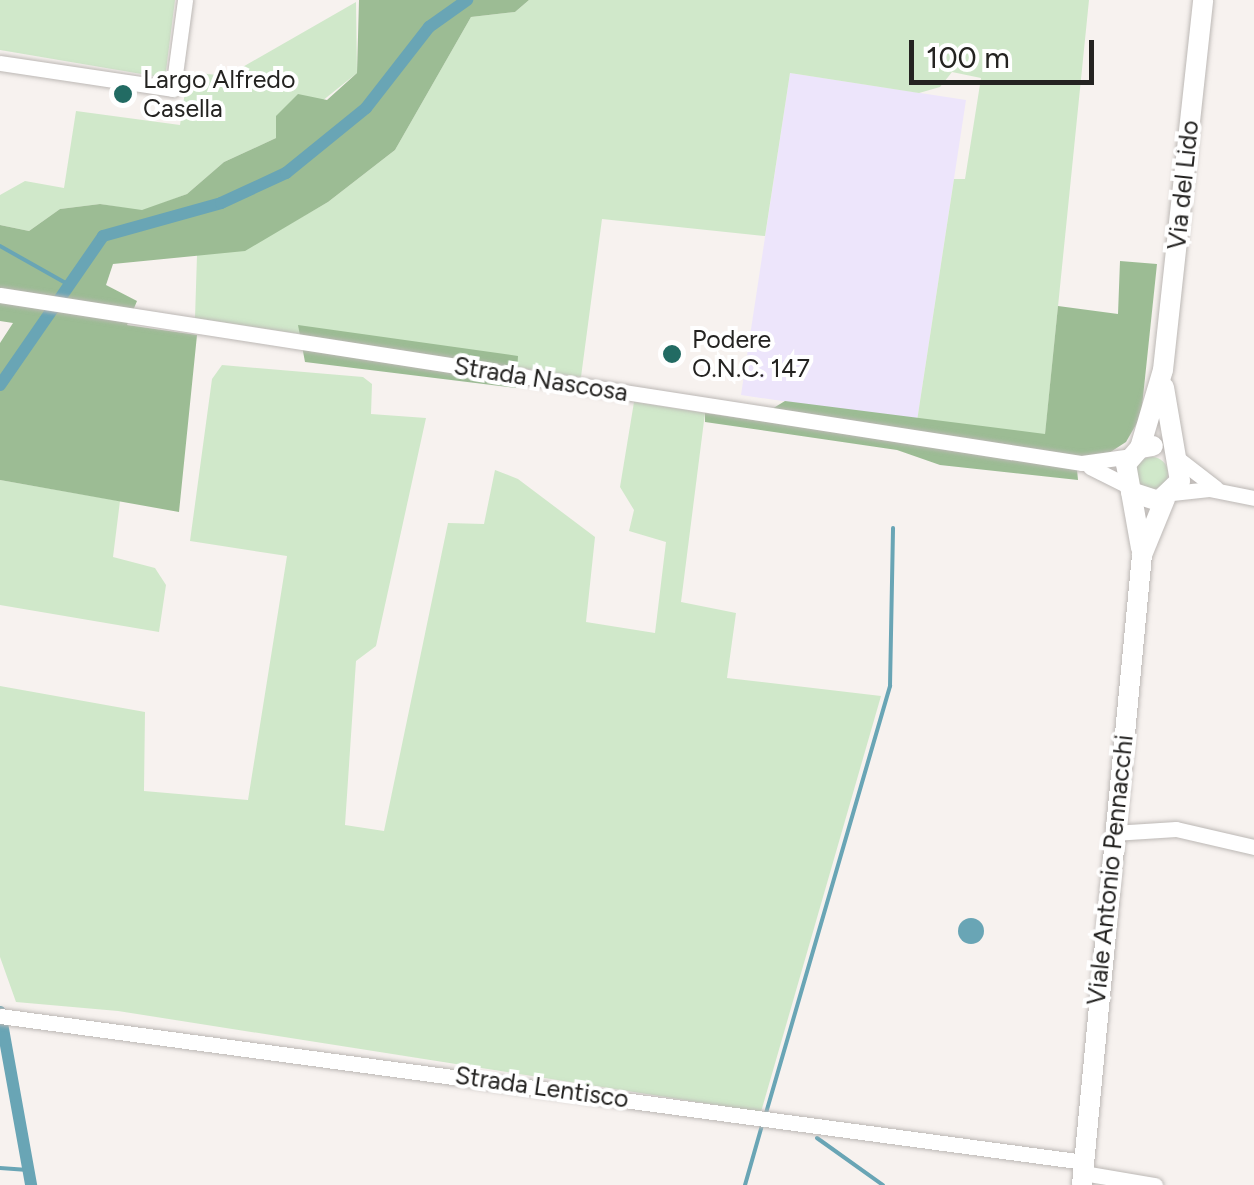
<!DOCTYPE html>
<style>
body{margin:0}
#map{position:relative;width:1254px;height:1185px;overflow:hidden;background:#f7f2ef;font-family:Figtree,sans-serif}
div>[style]{position:absolute}
[style*='--x']{left:calc(var(--x)*1px);top:calc(var(--y)*1px);width:calc(var(--w)*1px);rotate:calc(var(--a)*1deg)}
.industrial>*{inset:0;background:#ede5fb}
.green>*{inset:0;background:#d0e8ca}
.round{border-radius:50%}
.forest>*{inset:0;background:#9cbc94}
.water>*{inset:0;background:#69a5b5}
.stream>*{height:4px;margin:-2px;padding:0 2px;transform-origin:2px;border-radius:2px;background:#69a5b5}
.canal>*{height:12px;margin:-6px;padding:0 6px;transform-origin:6px;border-radius:6px;background:#69a5b5}
.roads{filter:drop-shadow(0 0 2px #bcb8b5) drop-shadow(0 0 2px #bcb8b5)}
.minor>*{height:15px;margin:-7.5px;padding:0 7.5px;transform-origin:7.5px;border-radius:7.5px;background:#fff}
.major>*{height:20px;margin:-10px;padding:0 10px;transform-origin:10px;border-radius:10px;background:#fff}
.dots>*{width:28px;height:28px;translate:-50% -50%;box-sizing:border-box;border:5px solid #fff;border-radius:50%}
span{translate:-50% -50%;white-space:nowrap;text-align:center;line-height:1.15;-webkit-text-stroke:8px #fff;paint-order:stroke}
.poi-label{font-size:25px;color:#242321}
.left{translate:0 -50%;text-align:left}
.street-label{font-size:25px;color:#242321}
.scale{position:absolute;left:909px;top:40px;width:185px;height:45px;box-sizing:border-box;border:5px solid #242321;border-top:0;padding-left:12px;font-size:30px;line-height:35px;white-space:nowrap;color:#242321;-webkit-text-stroke:8px #fff;paint-order:stroke}
</style>
<div id="map">
<div class="industrial">
<div style="clip-path:polygon(790px 73px,966px 100px,917px 421px,741px 395px)"></div>
</div>
<div class="green">
<div style="clip-path:polygon(0 0,175px 0,165px 78px,0 50px)"></div>
<div style="clip-path:polygon(529px 0,1089px 0,1045px 435px,917px 421px,954px 179px,965px 179px,981px 78px,952px 72px,940px 87px,919px 93px,790px 73px,765px 236px,602px 219px,581px 377px,195px 318px,197px 255px,245px 250px,328px 202px,395px 150px,471px 17px,515px 12px)"></div>
<div style="clip-path:polygon(356px 2px,357px 73px,276px 138px,224px 162px,187px 194px,142px 211px,100px 204px,60px 209px,29px 231px,0 225px,0 195px,25px 181px,64px 188px,76px 111px,180px 125px,188px 72px,227px 76px)"></div>
<div style="clip-path:polygon(222px 365px,363px 377px,372px 384px,371px 414px,426px 418px,376px 646px,356px 661px,345px 825px,384px 831px,448px 523px,484px 524px,495px 470px,518px 479px,595px 537px,586px 622px,655px 633px,666px 542px,629px 531px,634px 510px,620px 487px,634px 402px,705px 413px,681px 602px,736px 613px,727px 678px,881px 696px,761px 1112px,118px 1011px,16px 1002px,0 957px,0 686px,145px 712px,144px 791px,248px 800px,287px 556px,190px 541px,212px 379px)"></div>
<div class="round" style="left:1136px;top:457px;width:32px;height:32px"></div>
<div style="clip-path:polygon(0 480px,120px 501px,113px 557px,155px 568px,166px 585px,159px 632px,0 605px)"></div>
</div>
<div class="forest">
<div style="clip-path:polygon(359px 0,529px 0,515px 12px,471px 17px,395px 150px,328px 202px,245px 251px,113px 264px,106px 285px,137px 301px,127px 325px,197px 335px,179px 512px,0 480px,0 343px,13px 323px,0 321px,0 225px,29px 231px,60px 209px,100px 204px,142px 210px,187px 194px,224px 162px,276px 138px,276px 116px,298px 94px,327px 100px,357px 73px)"></div>
<div style="clip-path:polygon(1120px 261px,1157px 264px,1141px 416px,1126px 442px,1098px 460px,1076px 459px,1078px 480px,940px 465px,897px 450px,705px 422px,705px 413px,754px 420px,785px 401px,1045px 434px,1058px 306px,1118px 314px)"></div>
<div style="clip-path:polygon(298px 325px,518px 356px,516px 388px,305px 362px)"></div>
</div>
<div class="water">
<div class="round" style="left:958px;top:918px;width:26px;height:26px"></div>
</div>
<div class="stream">
<div style="--x:0;--y:246;--w:81;--a:29.4"></div>
<div style="--x:766;--y:1113;--w:445;--a:-73.8"></div>
<div style="--x:890;--y:686;--w:158;--a:-88.9"></div>
<div style="--x:817;--y:1138;--w:81;--a:35.5"></div>
<div style="--x:0;--y:1168;--w:28;--a:4"></div>
<div style="--x:745;--y:1185;--w:66;--a:-74.1"></div>
</div>
<div class="canal">
<div style="--x:0;--y:385;--w:181;--a:-55.3"></div>
<div style="--x:103;--y:236;--w:123;--a:-15.6"></div>
<div style="--x:221;--y:203;--w:72;--a:-24.8"></div>
<div style="--x:286;--y:173;--w:103;--a:-39.1"></div>
<div style="--x:366;--y:108;--w:103;--a:-52.1"></div>
<div style="--x:429;--y:27;--w:47;--a:-35.4"></div>
<div style="--x:0;--y:1012;--w:176;--a:79.8"></div>
</div>
<div class="roads">
<div class="minor">
<div style="--x:0;--y:63;--w:175;--a:8.5"></div>
<div style="--x:173;--y:89;--w:90;--a:-82.3"></div>
<div style="--x:0;--y:295;--w:1095;--a:8.83"></div>
<div style="--x:1082;--y:463;--w:49;--a:-8.1"></div>
<div style="--x:1177;--y:458;--w:49;--a:37.6"></div>
<div style="--x:1090;--y:467;--w:42;--a:26.6"></div>
<div style="--x:1172;--y:493;--w:37;--a:-6"></div>
<div style="--x:1209;--y:489;--w:46;--a:11.3"></div>
<div style="--x:1113;--y:833;--w:63;--a:-3.6"></div>
<div style="--x:1176;--y:829;--w:80;--a:13"></div>
<div style="--x:0;--y:1016;--w:1094;--a:7.67"></div>
<div style="--x:1083;--y:1173;--w:73;--a:9.5"></div>
</div>
<div class="major">
<div style="--x:1140;--y:448;--w:81;--a:-73.6"></div>
<div style="--x:1163;--y:370;--w:372;--a:-83.8"></div>
<div style="--x:1131;--y:492;--w:29;--a:18"></div>
<div style="--x:1159;--y:501;--w:29;--a:-44"></div>
<div style="--x:1180;--y:481;--w:95;--a:-99.7"></div>
<div style="--x:1141;--y:548;--w:85;--a:-100.1"></div>
<div style="--x:1126;--y:464;--w:21;--a:-49"></div>
<div style="--x:1140;--y:448;--w:13;--a:-9"></div>
<div style="--x:1082;--y:1185;--w:633;--a:-84.56"></div>
<div style="--x:1142;--y:555;--w:61;--a:-67.7"></div>
</div>
</div>
<div class="dots">
<div style="left:123px;top:94px;background:#226b63"></div>
<div style="left:672px;top:354px;background:#226b63"></div>
</div>
<div class="poi-label">
<span class="left" style="left:143px;top:94px">Largo Alfredo<br>Casella</span>
<span class="left" style="left:692px;top:354px">Podere<br>O.N.C. 147</span>
</div>
<div class="street-label">
<span style="left:1183px;top:185px;rotate:-84deg">Via del Lido</span>
<span style="left:541px;top:379px;rotate:9deg">Strada Nascosa</span>
<span style="left:1110px;top:870px;rotate:-84deg">Viale Antonio Pennacchi</span>
<span style="left:542px;top:1087px;rotate:8deg">Strada Lentisco</span>
</div>
<div class="scale">100 m</div>
</div>
